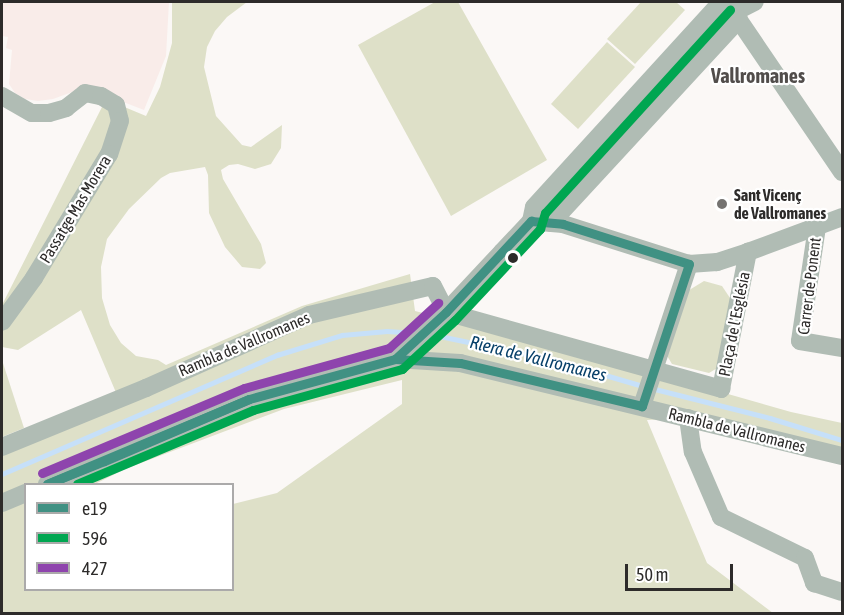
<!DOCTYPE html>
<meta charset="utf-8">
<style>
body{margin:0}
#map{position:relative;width:844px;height:615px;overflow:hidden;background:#fbf8f6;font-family:"Asap Condensed",sans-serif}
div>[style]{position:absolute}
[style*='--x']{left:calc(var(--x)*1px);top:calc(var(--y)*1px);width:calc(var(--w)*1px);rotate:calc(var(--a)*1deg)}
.education>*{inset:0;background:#f9ece9}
.green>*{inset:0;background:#dee0c8}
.stream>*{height:4.5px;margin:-2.25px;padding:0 2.25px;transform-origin:2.25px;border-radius:2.25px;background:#c6e0f9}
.minor>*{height:18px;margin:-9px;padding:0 9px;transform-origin:9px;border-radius:9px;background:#b0bcb4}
.bus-1>*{height:9px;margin:-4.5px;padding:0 4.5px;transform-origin:4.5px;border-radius:4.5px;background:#409183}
.bus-2>*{height:9px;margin:-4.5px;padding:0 4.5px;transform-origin:4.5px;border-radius:4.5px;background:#00a651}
.bus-3>*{height:9px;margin:-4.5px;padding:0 4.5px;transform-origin:4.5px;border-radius:4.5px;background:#8e44ad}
.dots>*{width:16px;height:16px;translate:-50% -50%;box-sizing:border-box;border:3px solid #fff;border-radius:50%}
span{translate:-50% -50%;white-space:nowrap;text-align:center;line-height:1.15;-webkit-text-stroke:4.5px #fff;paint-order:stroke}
.poi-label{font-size:16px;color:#2d2b2a;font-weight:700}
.left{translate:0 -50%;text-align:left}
.street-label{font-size:16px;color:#2d2b2a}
.water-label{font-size:18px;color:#084069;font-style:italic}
.quarter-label{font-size:20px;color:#514d4b;font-weight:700}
.frame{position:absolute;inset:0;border:3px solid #2d2b2a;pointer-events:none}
.legend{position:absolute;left:24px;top:483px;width:210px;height:108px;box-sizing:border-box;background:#fff;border:2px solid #abaaaa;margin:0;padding:8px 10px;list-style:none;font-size:18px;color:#2d2b2a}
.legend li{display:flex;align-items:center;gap:12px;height:30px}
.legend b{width:30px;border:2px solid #abaaaa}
.scale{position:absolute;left:625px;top:564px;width:108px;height:27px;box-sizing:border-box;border:3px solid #2d2b2a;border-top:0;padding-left:8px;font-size:18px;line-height:21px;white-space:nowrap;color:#2d2b2a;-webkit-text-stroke:4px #fff;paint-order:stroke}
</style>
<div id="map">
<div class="education">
<div style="clip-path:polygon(2px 2px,169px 2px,166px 56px,144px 110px,113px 98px,75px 91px,53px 99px,38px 101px,25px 99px,15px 93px,9px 84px,12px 50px,6px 48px,8px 37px,2px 36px)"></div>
</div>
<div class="green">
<div style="clip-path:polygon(evenodd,172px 2px,247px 2px,227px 17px,215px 31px,207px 47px,204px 67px,216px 116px,242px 145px,251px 147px,282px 125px,281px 148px,271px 164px,255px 169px,238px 164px,229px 165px,221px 170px,223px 179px,261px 244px,266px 263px,260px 269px,242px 267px,225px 247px,209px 213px,208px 175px,205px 167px,170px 173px,161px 178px,129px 209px,107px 239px,101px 267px,102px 298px,110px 325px,121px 343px,136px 356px,158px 360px,166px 365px,302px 306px,410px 274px,415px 311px,612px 361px,791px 412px,842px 423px,842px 462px,668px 419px,647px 420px,707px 563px,773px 613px,2px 613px,2px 452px,120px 402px,81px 310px,18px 350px,2px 347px,2px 305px,104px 103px,122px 106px,146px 116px,160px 87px,172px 43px,172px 2px,402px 380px,402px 404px,277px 493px,233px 504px,232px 590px,26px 590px,26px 484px,95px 484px,125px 469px,284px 409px,402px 380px)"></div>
<div style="clip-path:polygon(435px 2px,458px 2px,547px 160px,451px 216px,358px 45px)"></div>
<div style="clip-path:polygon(641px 2px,676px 2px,685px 10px,635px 64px,607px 39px)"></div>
<div style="clip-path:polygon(607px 42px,635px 67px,578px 129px,551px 104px)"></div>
<div style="clip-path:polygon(704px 281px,722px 286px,732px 301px,719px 367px,709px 373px,672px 364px,666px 354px,686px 292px)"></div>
<div style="clip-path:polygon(2px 360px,24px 428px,2px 437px)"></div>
</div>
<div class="stream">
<div style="--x:430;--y:334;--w:127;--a:11.8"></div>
<div style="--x:554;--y:360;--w:93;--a:16.3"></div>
<div style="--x:651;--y:388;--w:123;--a:14.1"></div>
<div style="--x:770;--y:418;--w:75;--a:17"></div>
<div style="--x:2;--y:474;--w:300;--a:-23.4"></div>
<div style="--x:277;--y:355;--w:68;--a:-17.1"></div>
<div style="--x:342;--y:335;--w:45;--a:-5.1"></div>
<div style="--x:387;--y:331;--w:29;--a:4"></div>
</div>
<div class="minor">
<div style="--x:732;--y:10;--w:196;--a:55.8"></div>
<div style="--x:735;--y:12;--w:22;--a:-27"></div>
<div style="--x:2;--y:96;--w:34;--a:30"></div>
<div style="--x:32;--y:113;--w:17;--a:0"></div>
<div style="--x:49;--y:113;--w:18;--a:-16"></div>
<div style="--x:66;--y:108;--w:24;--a:-38"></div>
<div style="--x:85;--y:93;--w:16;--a:11"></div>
<div style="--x:101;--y:96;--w:17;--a:31"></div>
<div style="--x:116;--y:105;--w:16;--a:76"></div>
<div style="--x:120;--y:121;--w:35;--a:108"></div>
<div style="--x:109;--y:154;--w:145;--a:121.2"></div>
<div style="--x:34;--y:278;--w:54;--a:126"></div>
<div style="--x:551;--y:223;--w:277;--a:-47.3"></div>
<div style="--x:817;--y:227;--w:115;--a:98.5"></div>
<div style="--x:800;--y:341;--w:43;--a:9.5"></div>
<div style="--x:748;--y:252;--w:100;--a:-20.4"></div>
<div style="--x:395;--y:359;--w:69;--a:-42.7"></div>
<div style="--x:446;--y:312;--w:82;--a:-47"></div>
<div style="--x:502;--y:252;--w:42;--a:-46.9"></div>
<div style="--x:531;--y:221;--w:14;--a:-78"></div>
<div style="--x:534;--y:207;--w:277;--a:-47.6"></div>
<div style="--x:642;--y:406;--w:150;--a:-71.7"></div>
<div style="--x:688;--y:418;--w:34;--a:82"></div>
<div style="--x:693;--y:452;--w:71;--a:66.7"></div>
<div style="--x:721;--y:517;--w:93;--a:26"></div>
<div style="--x:805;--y:558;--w:27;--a:70"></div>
<div style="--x:814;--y:583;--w:29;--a:18"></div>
<div style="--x:2;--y:447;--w:156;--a:-22.3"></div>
<div style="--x:146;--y:388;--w:179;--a:-24.1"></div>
<div style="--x:309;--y:315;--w:127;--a:-13.2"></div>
<div style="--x:433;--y:286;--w:29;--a:63"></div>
<div style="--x:446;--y:312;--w:286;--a:15.6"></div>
<div style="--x:721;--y:389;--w:140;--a:-78.9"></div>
<div style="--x:748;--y:252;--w:33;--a:162"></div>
<div style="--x:717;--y:262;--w:28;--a:176"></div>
<div style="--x:689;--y:264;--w:132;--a:-162.4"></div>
<div style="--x:563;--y:224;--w:32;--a:-175"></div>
<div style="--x:47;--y:484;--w:219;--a:-22.8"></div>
<div style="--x:249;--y:399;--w:151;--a:-15.3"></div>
<div style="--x:395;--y:359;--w:65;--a:3.5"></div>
<div style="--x:460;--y:363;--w:393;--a:13.7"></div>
<div style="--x:2;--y:503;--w:26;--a:-23"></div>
</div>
<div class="bus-1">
<div style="--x:531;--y:221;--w:32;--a:5"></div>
<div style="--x:563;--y:224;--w:132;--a:17.6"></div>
<div style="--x:689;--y:264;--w:150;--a:108.3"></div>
<div style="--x:642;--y:406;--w:187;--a:-166.7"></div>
<div style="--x:460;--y:363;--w:65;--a:-176.5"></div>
<div style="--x:395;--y:359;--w:69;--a:-42.7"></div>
<div style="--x:446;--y:312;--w:125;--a:-47"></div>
<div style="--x:249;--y:399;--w:158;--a:156.8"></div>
<div style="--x:104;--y:461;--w:61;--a:158"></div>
<div style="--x:47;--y:484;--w:219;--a:-22.8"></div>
<div style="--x:249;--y:399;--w:151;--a:-15.3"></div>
</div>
<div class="bus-2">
<div style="--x:77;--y:484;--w:191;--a:-22.8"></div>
<div style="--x:253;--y:410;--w:155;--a:-15.4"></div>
<div style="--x:402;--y:369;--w:72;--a:-42.8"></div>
<div style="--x:455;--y:320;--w:125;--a:-47"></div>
<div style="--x:540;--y:229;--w:17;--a:-73"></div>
<div style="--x:545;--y:213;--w:275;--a:-47.7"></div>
</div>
<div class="bus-3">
<div style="--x:42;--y:473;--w:219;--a:-22.8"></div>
<div style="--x:244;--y:388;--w:150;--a:-15.4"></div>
<div style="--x:389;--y:348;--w:67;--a:-42.6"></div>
</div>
<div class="dots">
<div style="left:722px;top:204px;background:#757371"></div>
<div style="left:513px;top:258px;background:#2d2b2a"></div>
</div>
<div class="poi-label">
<span class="left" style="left:734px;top:204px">Sant Vicenç<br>de Vallromanes</span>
</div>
<div class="street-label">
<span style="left:75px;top:209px;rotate:-59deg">Passatge Mas Morera</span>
<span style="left:809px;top:286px;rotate:-83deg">Carrer de Ponent</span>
<span style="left:734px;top:324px;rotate:-79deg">Plaça de l'Església</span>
<span style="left:244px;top:344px;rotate:-23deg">Rambla de Vallromanes</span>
<span style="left:737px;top:430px;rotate:14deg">Rambla de Vallromanes</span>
</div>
<div class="water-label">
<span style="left:538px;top:359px;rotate:14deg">Riera de Vallromanes</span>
</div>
<div class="quarter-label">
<span style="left:758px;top:75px">Vallromanes</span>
</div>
<div class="frame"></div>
<ul class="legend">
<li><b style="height:8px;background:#409183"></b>e19</li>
<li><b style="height:8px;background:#00a651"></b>596</li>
<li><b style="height:8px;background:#8e44ad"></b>427</li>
</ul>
<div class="scale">50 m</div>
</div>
